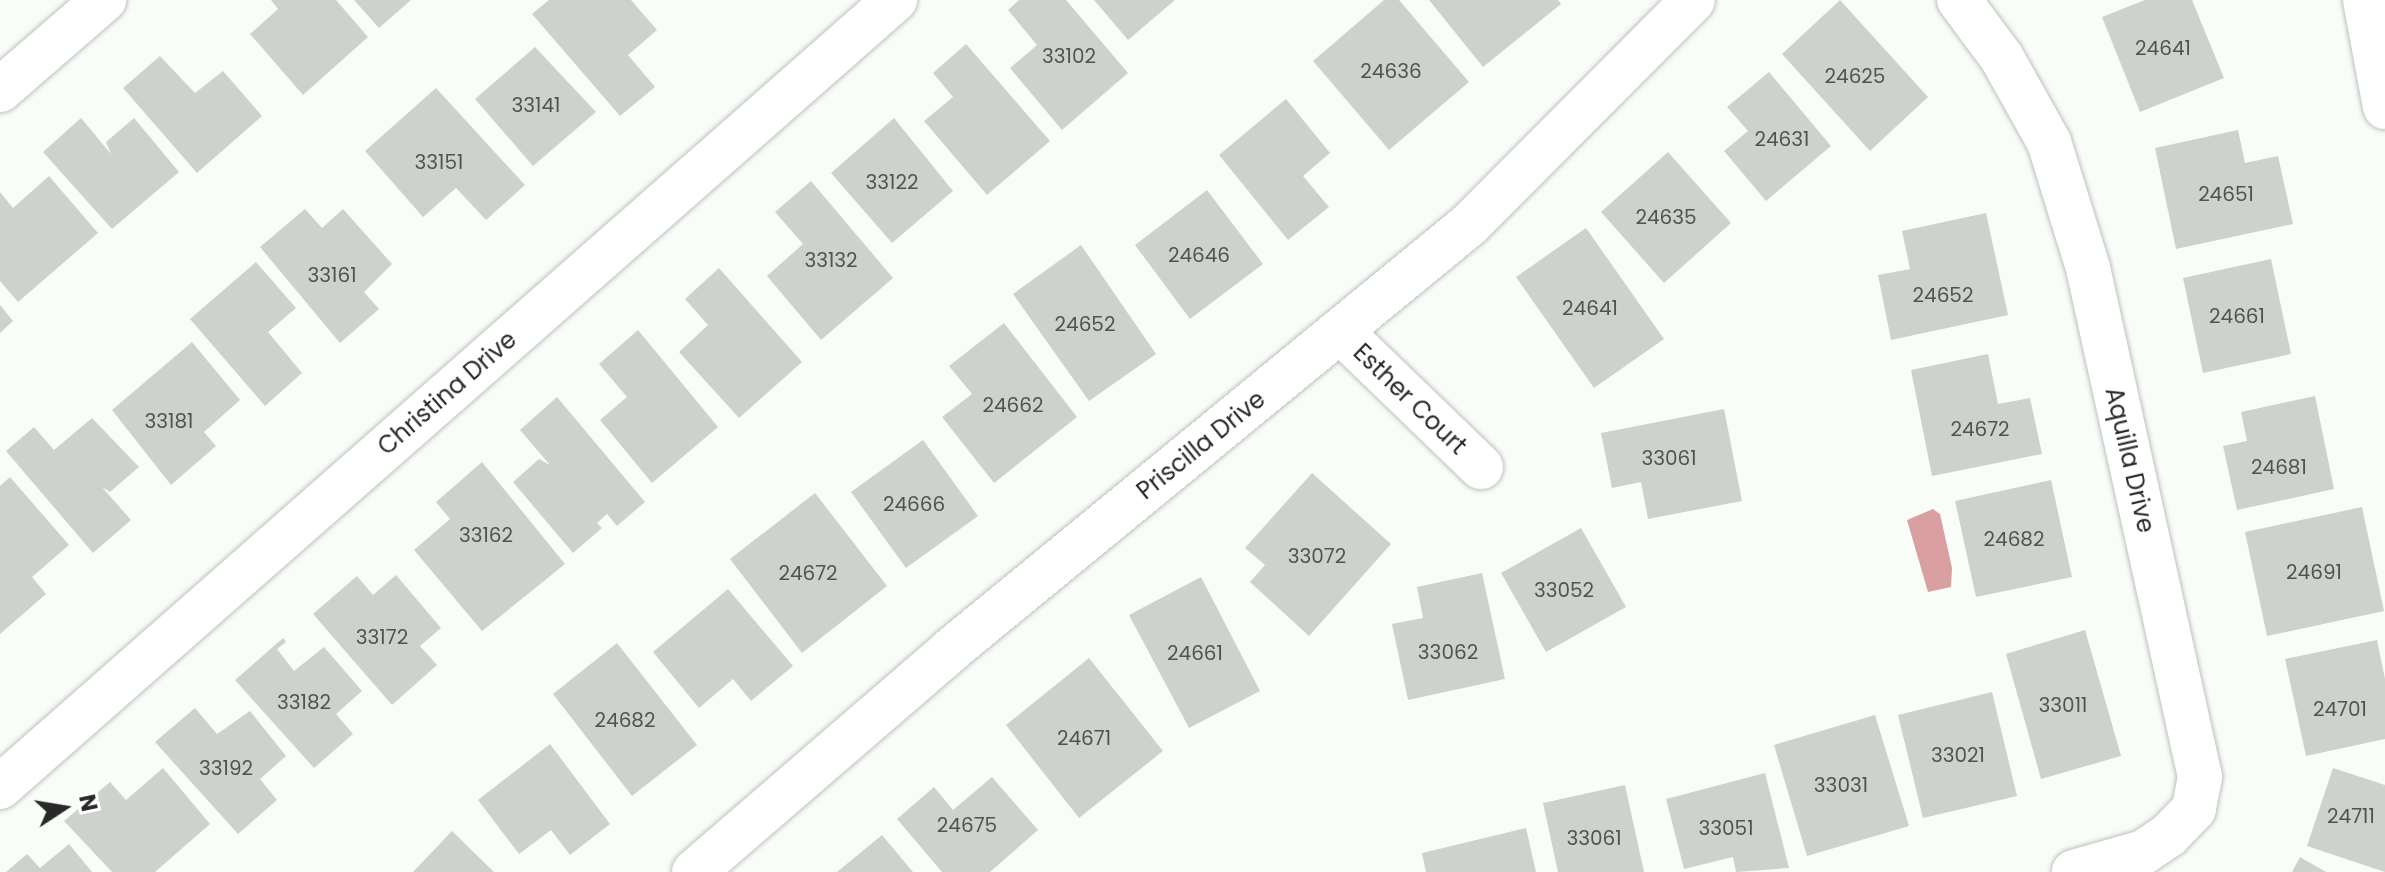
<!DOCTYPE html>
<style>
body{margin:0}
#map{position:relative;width:2385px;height:872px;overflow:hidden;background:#f9fdf8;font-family:Poppins,sans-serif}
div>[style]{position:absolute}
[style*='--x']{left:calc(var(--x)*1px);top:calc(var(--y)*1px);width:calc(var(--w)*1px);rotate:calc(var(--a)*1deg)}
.water>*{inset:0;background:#da9fa1}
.building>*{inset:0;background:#cdd2cd}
.roads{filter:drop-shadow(0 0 2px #bdc2bd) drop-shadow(0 0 2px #bdc2bd)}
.minor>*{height:44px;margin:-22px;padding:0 22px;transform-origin:22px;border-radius:22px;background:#fff}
span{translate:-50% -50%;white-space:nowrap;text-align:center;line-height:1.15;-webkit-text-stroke:7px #fff;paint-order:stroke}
.number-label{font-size:20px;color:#515351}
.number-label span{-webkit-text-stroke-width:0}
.street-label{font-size:24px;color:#282928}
.north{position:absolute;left:24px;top:768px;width:80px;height:80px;-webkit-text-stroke:6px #fff;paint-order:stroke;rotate:78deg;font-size:22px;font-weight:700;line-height:32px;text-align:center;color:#282928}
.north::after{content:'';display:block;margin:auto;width:28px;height:36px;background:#282928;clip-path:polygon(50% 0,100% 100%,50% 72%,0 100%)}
</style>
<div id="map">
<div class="water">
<div style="clip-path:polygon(1933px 509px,1940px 514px,1952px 568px,1951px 587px,1928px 592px,1907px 520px)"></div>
</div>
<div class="building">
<div style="clip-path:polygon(271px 0,336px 0,368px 37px,303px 95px,250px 34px,278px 9px)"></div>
<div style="clip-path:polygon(354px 0,411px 0,379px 28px)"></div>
<div style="clip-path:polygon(549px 0,631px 0,657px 30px,628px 55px,655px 87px,620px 116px,532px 14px)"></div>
<div style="clip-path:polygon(1019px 0,1066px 0,1128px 73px,1062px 130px,1010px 68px,1037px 45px,1008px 10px)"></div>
<div style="clip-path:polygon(1094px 0,1175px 0,1128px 40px)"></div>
<div style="clip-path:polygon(1384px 0,1399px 0,1469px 82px,1389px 150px,1313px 61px)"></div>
<div style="clip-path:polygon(1429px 0,1558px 0,1561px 4px,1483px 67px)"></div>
<div style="clip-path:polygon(1840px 0,1928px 97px,1870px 151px,1782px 54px)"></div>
<div style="clip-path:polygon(2145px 0,2192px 0,2224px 78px,2140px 112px,2102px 17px)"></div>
<div style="clip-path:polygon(966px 44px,1050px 141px,987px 195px,924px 121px,953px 97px,933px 73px)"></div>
<div style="clip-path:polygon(535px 47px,596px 112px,533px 166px,475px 99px)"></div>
<div style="clip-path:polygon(160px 56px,195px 93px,223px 71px,262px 116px,197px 173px,123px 88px)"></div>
<div style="clip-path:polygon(1769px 72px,1831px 146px,1766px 201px,1724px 151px,1748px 131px,1727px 107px)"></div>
<div style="clip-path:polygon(436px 88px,525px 185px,486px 220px,456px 188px,423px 217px,365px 151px)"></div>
<div style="clip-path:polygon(1286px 99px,1330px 153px,1303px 176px,1329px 207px,1288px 240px,1219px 155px)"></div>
<div style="clip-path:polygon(81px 118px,111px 154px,106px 142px,134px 118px,179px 172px,112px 229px,43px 152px)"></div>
<div style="clip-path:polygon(894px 118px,953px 191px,892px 243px,831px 173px)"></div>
<div style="clip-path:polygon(2238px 130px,2245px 163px,2278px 156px,2293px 224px,2176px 249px,2155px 148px)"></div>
<div style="clip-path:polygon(1668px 152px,1731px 223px,1664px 283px,1601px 212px)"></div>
<div style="clip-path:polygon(49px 176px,98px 233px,18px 302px,0 281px,0 192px,13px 208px)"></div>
<div style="clip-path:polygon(811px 181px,893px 278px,821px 340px,767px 276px,803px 244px,775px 212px)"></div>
<div style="clip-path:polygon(1207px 190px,1263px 264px,1190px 319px,1135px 245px)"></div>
<div style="clip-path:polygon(305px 209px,322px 228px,343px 209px,392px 264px,364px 292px,379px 309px,340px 343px,260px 247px)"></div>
<div style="clip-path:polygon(1986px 213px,2008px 315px,1891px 340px,1878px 275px,1910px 269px,1902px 231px)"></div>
<div style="clip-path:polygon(1586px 228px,1664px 339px,1594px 388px,1516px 277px)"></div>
<div style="clip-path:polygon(1081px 245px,1156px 354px,1089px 401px,1013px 294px)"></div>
<div style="clip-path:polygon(2271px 259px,2291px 354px,2203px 373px,2183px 278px)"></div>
<div style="clip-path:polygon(256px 262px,296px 308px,268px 332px,302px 373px,265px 406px,190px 319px)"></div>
<div style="clip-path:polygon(719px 268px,802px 362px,739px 418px,679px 352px,708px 325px,685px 299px)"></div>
<div style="clip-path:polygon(0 305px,13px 321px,0 333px)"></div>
<div style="clip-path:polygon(1004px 323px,1077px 417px,994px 483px,942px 417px,972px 394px,949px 366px)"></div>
<div style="clip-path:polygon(638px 330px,718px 427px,652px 483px,600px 420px,627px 397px,599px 364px)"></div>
<div style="clip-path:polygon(192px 342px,240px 400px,204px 432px,216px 446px,171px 485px,112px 410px)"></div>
<div style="clip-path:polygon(1988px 354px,1998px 404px,2030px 398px,2042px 454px,1932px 476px,1911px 370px)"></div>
<div style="clip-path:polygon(2315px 396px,2334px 489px,2237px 510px,2223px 446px,2247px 441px,2241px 412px)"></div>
<div style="clip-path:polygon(557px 397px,645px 502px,617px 526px,607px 514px,597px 523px,602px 528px,573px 553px,513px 482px,539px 459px,550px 465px,520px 430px)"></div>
<div style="clip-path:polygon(1724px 409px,1742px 501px,1648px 519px,1641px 482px,1612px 488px,1601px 433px)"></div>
<div style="clip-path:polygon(92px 418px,139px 467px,110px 492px,102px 487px,131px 520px,93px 553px,6px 451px,34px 427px,54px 450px)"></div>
<div style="clip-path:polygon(923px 440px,978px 516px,906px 568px,851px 492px)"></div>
<div style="clip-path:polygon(482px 462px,565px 564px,482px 631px,414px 550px,450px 519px,436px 502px)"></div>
<div style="clip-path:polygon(1312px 473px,1391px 544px,1309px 636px,1250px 582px,1265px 565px,1245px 548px)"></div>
<div style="clip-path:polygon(10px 477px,69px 545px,32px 577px,46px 594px,0 634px,0 486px)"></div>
<div style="clip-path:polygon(2051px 480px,2072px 577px,1976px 597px,1955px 501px)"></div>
<div style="clip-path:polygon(815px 493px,887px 586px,802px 653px,730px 559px)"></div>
<div style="clip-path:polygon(2362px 507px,2384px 611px,2267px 636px,2245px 532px)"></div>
<div style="clip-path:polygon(1581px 528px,1626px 607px,1546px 652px,1501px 573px)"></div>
<div style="clip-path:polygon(1482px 573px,1505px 679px,1408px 700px,1392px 624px,1423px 618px,1417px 587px)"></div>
<div style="clip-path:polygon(396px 575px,441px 628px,420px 646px,437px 665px,392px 705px,313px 614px,357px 576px,373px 595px)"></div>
<div style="clip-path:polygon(1201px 577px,1260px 691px,1189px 728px,1129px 615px)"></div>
<div style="clip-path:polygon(728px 589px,793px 666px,751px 701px,733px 679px,699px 708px,653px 652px)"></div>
<div style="clip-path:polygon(2085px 630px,2121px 756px,2041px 779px,2006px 654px)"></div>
<div style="clip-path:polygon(283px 638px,286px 642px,277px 649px,294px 671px,324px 647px,362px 691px,336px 714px,353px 734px,314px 768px,235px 680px)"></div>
<div style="clip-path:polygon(2377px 640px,2385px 679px,2385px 739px,2306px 756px,2285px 659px)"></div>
<div style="clip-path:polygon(617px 643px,697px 745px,632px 796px,553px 694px)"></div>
<div style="clip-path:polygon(1089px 658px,1163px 751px,1079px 818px,1006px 725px)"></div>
<div style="clip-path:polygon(1992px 692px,2017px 796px,1923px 818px,1898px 715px)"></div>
<div style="clip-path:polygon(195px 708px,217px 734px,250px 711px,286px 756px,260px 779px,277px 800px,238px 834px,155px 742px)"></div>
<div style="clip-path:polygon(1875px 715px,1909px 826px,1807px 856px,1774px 745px)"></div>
<div style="clip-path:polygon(550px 744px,610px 824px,570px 855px,551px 830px,519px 854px,478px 800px)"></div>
<div style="clip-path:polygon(163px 768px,210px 824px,155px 872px,112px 872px,64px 821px,110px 782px,126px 800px)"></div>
<div style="clip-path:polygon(2333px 768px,2385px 785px,2385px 872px,2307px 846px)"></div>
<div style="clip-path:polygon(1765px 773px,1789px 868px,1736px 872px,1733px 857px,1684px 869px,1666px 799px)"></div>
<div style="clip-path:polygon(992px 777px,1038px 830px,990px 872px,942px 872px,897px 819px,934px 787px,953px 810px)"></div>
<div style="clip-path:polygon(1625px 785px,1644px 872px,1558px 872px,1543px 803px)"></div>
<div style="clip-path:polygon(1526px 828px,1536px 872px,1426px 872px,1422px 853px)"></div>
<div style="clip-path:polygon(452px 831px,494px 872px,413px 872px)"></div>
<div style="clip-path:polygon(882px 835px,913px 872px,837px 872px)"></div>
<div style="clip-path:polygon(69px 844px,92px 872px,6px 872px,27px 854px,40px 868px)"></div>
<div style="clip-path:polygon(2300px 857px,2326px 872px,2292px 872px)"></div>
</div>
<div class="roads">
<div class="minor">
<div style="--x:1959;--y:0;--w:72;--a:53.4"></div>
<div style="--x:2002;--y:58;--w:96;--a:60.8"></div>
<div style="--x:2049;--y:142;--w:132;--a:72.8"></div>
<div style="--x:2088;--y:268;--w:521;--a:77.59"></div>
<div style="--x:2200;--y:777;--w:33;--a:101"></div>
<div style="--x:2194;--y:809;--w:36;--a:134"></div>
<div style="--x:2169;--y:835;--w:30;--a:146"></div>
<div style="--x:2144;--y:852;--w:73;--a:164.1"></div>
<div style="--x:2365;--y:0;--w:109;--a:79.4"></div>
<div style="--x:0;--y:90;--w:138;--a:-40.9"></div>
<div style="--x:1340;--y:331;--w:196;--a:44"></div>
<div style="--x:0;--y:787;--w:1192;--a:-41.33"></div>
<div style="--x:694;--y:872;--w:341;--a:-40.8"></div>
<div style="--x:952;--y:649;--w:669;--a:-39.36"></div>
<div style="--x:1469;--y:225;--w:317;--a:-45.1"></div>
</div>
</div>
<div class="number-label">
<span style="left:2163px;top:48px">24641</span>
<span style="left:1069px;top:56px">33102</span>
<span style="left:1391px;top:71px">24636</span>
<span style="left:1855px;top:76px">24625</span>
<span style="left:536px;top:105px">33141</span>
<span style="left:1782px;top:139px">24631</span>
<span style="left:439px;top:162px">33151</span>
<span style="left:892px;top:182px">33122</span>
<span style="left:2226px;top:194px">24651</span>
<span style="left:1666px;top:217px">24635</span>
<span style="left:1199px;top:255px">24646</span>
<span style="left:831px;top:260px">33132</span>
<span style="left:332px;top:275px">33161</span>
<span style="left:1943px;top:295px">24652</span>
<span style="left:1590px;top:308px">24641</span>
<span style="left:2237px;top:316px">24661</span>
<span style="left:1085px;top:324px">24652</span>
<span style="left:1013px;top:405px">24662</span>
<span style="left:169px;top:421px">33181</span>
<span style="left:1980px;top:429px">24672</span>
<span style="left:1669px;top:458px">33061</span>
<span style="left:2279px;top:467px">24681</span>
<span style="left:914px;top:504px">24666</span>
<span style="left:486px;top:535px">33162</span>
<span style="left:2014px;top:539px">24682</span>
<span style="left:1317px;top:556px">33072</span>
<span style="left:2314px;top:572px">24691</span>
<span style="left:808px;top:573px">24672</span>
<span style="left:1564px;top:590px">33052</span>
<span style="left:382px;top:637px">33172</span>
<span style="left:1448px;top:652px">33062</span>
<span style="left:1195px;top:653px">24661</span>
<span style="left:304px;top:702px">33182</span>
<span style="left:2063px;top:705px">33011</span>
<span style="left:2340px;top:709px">24701</span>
<span style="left:625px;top:720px">24682</span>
<span style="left:1084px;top:738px">24671</span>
<span style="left:1958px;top:755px">33021</span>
<span style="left:226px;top:768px">33192</span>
<span style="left:1841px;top:785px">33031</span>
<span style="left:2351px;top:816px">24711</span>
<span style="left:967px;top:825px">24675</span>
<span style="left:1726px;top:828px">33051</span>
<span style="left:1594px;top:838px">33061</span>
</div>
<div class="street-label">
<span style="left:447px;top:393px;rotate:-41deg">Christina Drive</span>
<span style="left:1410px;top:399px;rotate:44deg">Esther Court</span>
<span style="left:1201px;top:445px;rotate:-39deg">Priscilla Drive</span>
<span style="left:2130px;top:460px;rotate:77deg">Aquilla Drive</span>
</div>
<div class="north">N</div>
</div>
